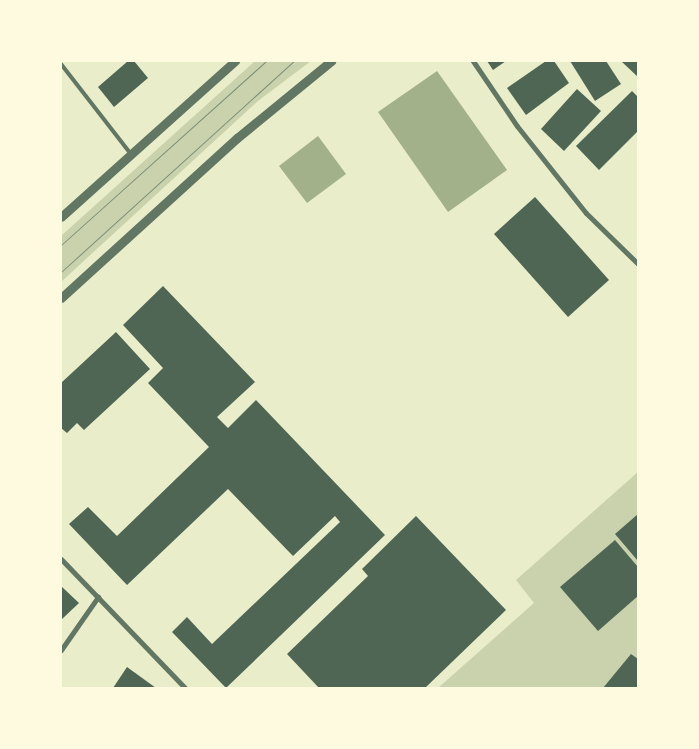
<!DOCTYPE html>
<style>
body{margin:0}
#map{position:relative;width:699px;height:749px;overflow:hidden;background:#e9edc9;font-family:"DM Sans",sans-serif}
div>[style]{position:absolute}
[style*='--x']{left:calc(var(--x)*1px);top:calc(var(--y)*1px);width:calc(var(--w)*1px);rotate:calc(var(--a)*1deg)}
.green>*{inset:0;background:#cad2ad}
.water>*{inset:0;background:#a3b18a}
.building>*{inset:0;background:#4f6655}
.service>*{height:4px;margin:-2px;padding:0 2px;transform-origin:2px;border-radius:2px;background:#617663}
.minor>*{height:5px;margin:-2.5px;padding:0 2.5px;transform-origin:2.5px;border-radius:2.5px;background:#617663}
.tertiary>*{height:9px;margin:-4.5px;padding:0 4.5px;transform-origin:4.5px;border-radius:4.5px;background:#617663}
.tram>*{height:1px;margin:-0.5px;padding:0 0.5px;transform-origin:0.5px;border-radius:0.5px;background:#7c8e77}
span{translate:-50% -50%;white-space:nowrap;text-align:center;line-height:1.15;-webkit-text-stroke:5px #fefae0;paint-order:stroke}
.frame{position:absolute;inset:0;border:62px solid #fefae0;pointer-events:none}
</style>
<div id="map">
<div class="green">
<div style="clip-path:polygon(255px 61px,311px 61px,258px 101px,61px 282px,61px 236px)"></div>
<div style="clip-path:polygon(638px 472px,638px 688px,438px 688px,534px 603px,516px 580px)"></div>
</div>
<div class="water">
<div style="clip-path:polygon(437px 71px,507px 170px,448px 212px,378px 112px)"></div>
<div style="clip-path:polygon(318px 136px,346px 174px,307px 203px,279px 166px)"></div>
</div>
<div class="building">
<div style="clip-path:polygon(128px 61px,134px 61px,148px 78px,114px 107px,98px 87px)"></div>
<div style="clip-path:polygon(487px 61px,506px 61px,493px 70px)"></div>
<div style="clip-path:polygon(546px 61px,554px 61px,569px 83px,526px 115px,507px 88px)"></div>
<div style="clip-path:polygon(570px 61px,606px 61px,621px 84px,595px 101px)"></div>
<div style="clip-path:polygon(621px 61px,638px 61px,638px 77px)"></div>
<div style="clip-path:polygon(577px 89px,601px 111px,564px 151px,541px 129px)"></div>
<div style="clip-path:polygon(632px 91px,638px 97px,638px 131px,599px 170px,576px 146px)"></div>
<div style="clip-path:polygon(535px 197px,609px 280px,568px 317px,494px 234px)"></div>
<div style="clip-path:polygon(163px 286px,255px 382px,217px 417px,228px 428px,256px 400px,385px 535px,226px 688px,172px 632px,187px 617px,212px 644px,340px 522px,335px 516px,293px 556px,228px 489px,127px 585px,69px 524px,88px 507px,117px 536px,209px 447px,148px 383px,163px 368px,123px 325px)"></div>
<div style="clip-path:polygon(116px 332px,150px 369px,84px 430px,77px 423px,67px 433px,61px 428px,61px 383px)"></div>
<div style="clip-path:polygon(638px 514px,638px 561px,615px 534px)"></div>
<div style="clip-path:polygon(416px 516px,506px 610px,425px 688px,319px 688px,287px 654px,368px 576px,362px 569px)"></div>
<div style="clip-path:polygon(615px 540px,638px 567px,638px 596px,598px 631px,560px 587px)"></div>
<div style="clip-path:polygon(61px 586px,79px 603px,61px 620px)"></div>
<div style="clip-path:polygon(631px 654px,638px 659px,638px 688px,603px 688px)"></div>
<div style="clip-path:polygon(127px 667px,156px 688px,113px 688px)"></div>
</div>
<div class="service">
<div style="--x:61;--y:64;--w:113;--a:52.2"></div>
</div>
<div class="minor">
<div style="--x:473;--y:61;--w:78;--a:55.9"></div>
<div style="--x:517;--y:126;--w:111;--a:51.6"></div>
<div style="--x:586;--y:213;--w:73;--a:44.4"></div>
<div style="--x:61;--y:559;--w:179;--a:46.1"></div>
<div style="--x:61;--y:650;--w:65;--a:-55.1"></div>
</div>
<div class="tertiary">
<div style="--x:61;--y:217;--w:234;--a:-41.9"></div>
<div style="--x:61;--y:298;--w:238;--a:-42.3"></div>
<div style="--x:237;--y:138;--w:122;--a:-39.3"></div>
</div>
<div class="tram">
<div style="--x:61;--y:245;--w:275;--a:-41.9"></div>
<div style="--x:61;--y:272;--w:314;--a:-42.2"></div>
</div>
<div class="frame"></div>
</div>
